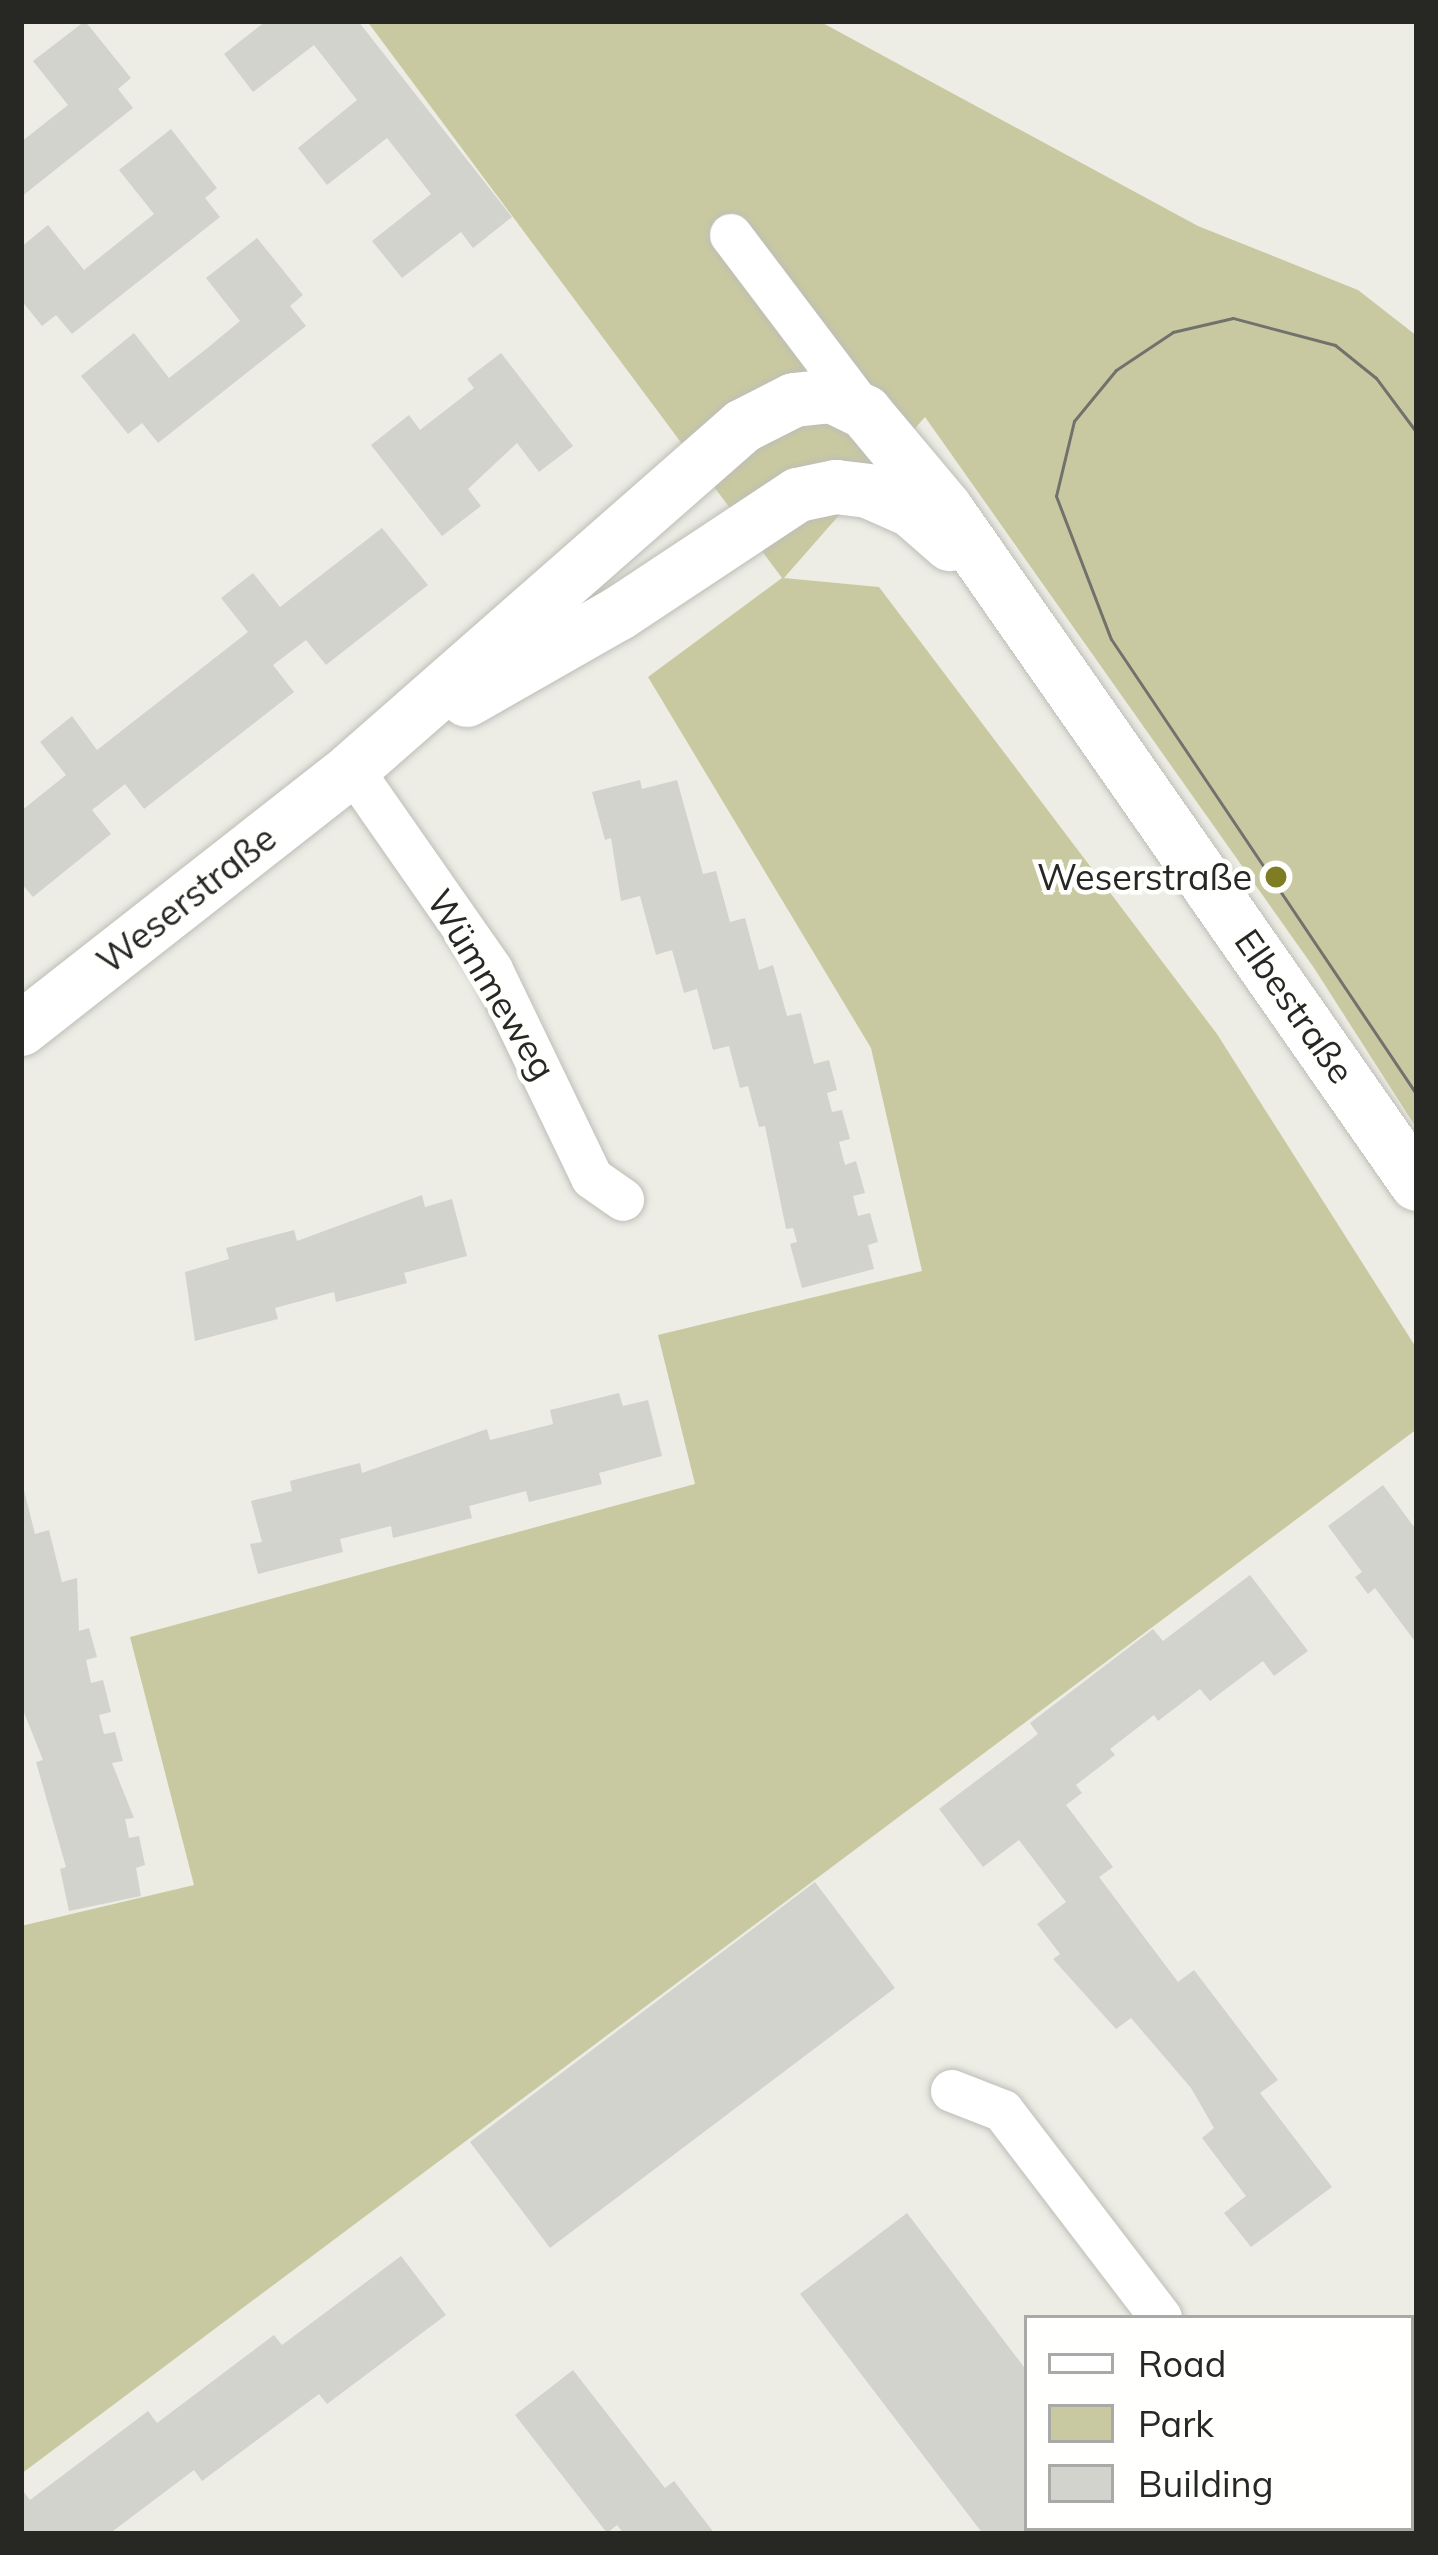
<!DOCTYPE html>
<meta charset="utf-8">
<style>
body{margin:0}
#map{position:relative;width:1438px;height:2555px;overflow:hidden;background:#edede6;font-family:Mulish,sans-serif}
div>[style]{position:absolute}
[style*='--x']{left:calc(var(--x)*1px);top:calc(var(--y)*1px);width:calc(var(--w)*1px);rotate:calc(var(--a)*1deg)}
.green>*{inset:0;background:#c9c9a1}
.building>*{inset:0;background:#d2d3cc}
.roads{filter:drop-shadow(0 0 3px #bebeb8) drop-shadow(0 0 3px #bebeb8)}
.minor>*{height:42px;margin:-21px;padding:0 21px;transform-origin:21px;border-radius:21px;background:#fff}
.tertiary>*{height:54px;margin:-27px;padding:0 27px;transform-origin:27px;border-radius:27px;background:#fff}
.tram>*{height:3px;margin:-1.5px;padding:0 1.5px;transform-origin:1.5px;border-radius:1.5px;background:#72726d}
.dots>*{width:33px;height:33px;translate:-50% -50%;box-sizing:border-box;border:6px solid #fffffe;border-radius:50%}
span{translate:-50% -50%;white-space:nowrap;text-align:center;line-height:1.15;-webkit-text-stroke:9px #fffffe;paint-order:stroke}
.poi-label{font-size:36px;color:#272724}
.right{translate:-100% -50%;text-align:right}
.street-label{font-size:36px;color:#272724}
.frame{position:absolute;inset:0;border:24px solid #272724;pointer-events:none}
.legend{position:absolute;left:1024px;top:2315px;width:390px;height:216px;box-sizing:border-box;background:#fffffe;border:3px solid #a9a9a7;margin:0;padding:15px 21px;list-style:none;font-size:36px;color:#272724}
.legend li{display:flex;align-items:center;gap:24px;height:60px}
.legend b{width:60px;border:3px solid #a9a9a7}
</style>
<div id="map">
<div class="green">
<div style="clip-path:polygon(367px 21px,819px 21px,1198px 226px,1358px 290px,1417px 336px,1417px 1129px,1314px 968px,925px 417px,784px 578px,879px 587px,1217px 1034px,1417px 1349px,1417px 1429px,21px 2474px,21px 1926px,194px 1885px,130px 1637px,695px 1484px,658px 1335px,922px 1271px,871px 1048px,648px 677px,782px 578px)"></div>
</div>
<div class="building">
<div style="clip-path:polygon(85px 21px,131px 78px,118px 89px,133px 108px,21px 197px,21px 142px,68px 105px,33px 61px)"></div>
<div style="clip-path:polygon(266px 21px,358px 21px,512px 217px,473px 248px,461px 232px,402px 278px,372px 241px,431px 194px,387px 138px,327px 185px,298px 148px,357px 100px,314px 45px,253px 92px,224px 54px)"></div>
<div style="clip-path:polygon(171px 129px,217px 188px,205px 198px,220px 217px,72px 334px,56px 315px,42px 326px,21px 300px,21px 247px,48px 225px,84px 270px,154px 214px,119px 170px)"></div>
<div style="clip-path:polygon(257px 238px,303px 295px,290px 306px,306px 326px,158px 443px,142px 423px,128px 434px,81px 376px,134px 333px,169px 378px,205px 350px,240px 321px,206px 278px)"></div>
<div style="clip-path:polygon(501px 353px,573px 446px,539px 472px,517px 443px,468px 489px,481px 506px,442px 536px,371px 445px,409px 415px,420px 430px,474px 388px,467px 379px)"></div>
<div style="clip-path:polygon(382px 528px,428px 585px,326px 665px,306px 640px,273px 665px,294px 692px,144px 809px,125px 784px,92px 810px,111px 834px,33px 897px,21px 883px,21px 811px,66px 775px,40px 742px,72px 716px,97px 750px,248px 632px,221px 598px,253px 573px,280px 607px)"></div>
<div style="clip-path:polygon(640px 780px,642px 789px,677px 780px,703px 874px,716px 871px,730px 922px,745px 918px,759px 970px,773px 965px,787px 1016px,801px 1013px,814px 1064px,829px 1060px,837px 1090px,827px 1093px,832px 1112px,842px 1110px,850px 1139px,839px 1142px,845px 1165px,856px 1161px,865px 1193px,853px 1196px,858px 1216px,870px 1213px,878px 1242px,868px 1245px,874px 1269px,802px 1288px,790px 1244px,797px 1242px,793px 1228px,786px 1229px,765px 1126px,759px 1127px,748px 1086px,740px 1088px,729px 1046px,713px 1050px,697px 989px,684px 993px,672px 950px,656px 955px,640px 896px,621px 901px,611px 838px,605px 840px,592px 792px)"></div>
<div style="clip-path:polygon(422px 1195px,425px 1207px,452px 1199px,467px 1256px,404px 1273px,407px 1283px,336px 1302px,334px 1292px,275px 1308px,278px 1319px,195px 1341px,185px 1272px,229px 1259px,226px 1248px,294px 1230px,297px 1241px)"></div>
<div style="clip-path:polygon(619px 1393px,623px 1406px,648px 1400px,662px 1456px,599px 1473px,602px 1484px,529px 1502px,526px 1491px,469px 1506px,472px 1518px,393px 1538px,391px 1526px,340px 1539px,343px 1552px,258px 1574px,250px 1544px,262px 1542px,251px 1501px,292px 1491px,290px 1481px,360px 1463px,362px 1473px,487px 1429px,490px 1440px,553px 1424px,550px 1410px)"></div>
<div style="clip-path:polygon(1383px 1485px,1417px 1531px,1417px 1644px,1375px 1588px,1368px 1594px,1355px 1577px,1362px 1572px,1328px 1526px)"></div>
<div style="clip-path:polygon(23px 1486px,35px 1534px,49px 1530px,62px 1582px,77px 1578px,79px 1631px,89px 1628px,97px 1657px,86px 1660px,91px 1683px,103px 1680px,111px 1712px,99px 1715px,104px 1734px,115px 1732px,123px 1761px,112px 1763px,134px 1818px,125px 1819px,129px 1838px,139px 1836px,145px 1865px,136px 1868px,141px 1896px,69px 1911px,60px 1869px,66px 1867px,36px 1762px,43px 1760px,21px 1705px)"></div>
<div style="clip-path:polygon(1250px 1575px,1308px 1651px,1274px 1676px,1263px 1661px,1210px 1701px,1200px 1689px,1158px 1721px,1154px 1715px,1110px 1749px,1115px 1755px,1076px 1785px,1082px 1793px,1066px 1805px,1113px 1867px,1099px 1877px,1178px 1982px,1194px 1970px,1278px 2080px,1260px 2093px,1332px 2187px,1251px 2247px,1224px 2213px,1246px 2196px,1202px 2138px,1214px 2128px,1191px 2088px,1131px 2018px,1116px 2029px,1053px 1959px,1060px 1954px,1037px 1924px,1066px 1902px,1019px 1840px,983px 1867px,939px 1809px,1038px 1734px,1030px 1723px,1153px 1629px,1163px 1641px)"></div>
<div style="clip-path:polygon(815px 1882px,895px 1988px,550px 2248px,470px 2142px)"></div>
<div style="clip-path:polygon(907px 2213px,1027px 2371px,1027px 2528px,1151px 2534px,983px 2534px,800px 2294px)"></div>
<div style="clip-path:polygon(401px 2256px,446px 2315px,327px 2404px,319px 2394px,202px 2481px,194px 2470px,109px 2534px,21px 2534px,21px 2488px,30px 2500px,148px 2411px,157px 2423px,274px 2335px,282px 2345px)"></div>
<div style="clip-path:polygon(573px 2370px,665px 2488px,674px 2481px,715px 2534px,624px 2534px,617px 2525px,607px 2533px,515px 2415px)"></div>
<div style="clip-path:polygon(1417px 2386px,1417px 2440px,1411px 2444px,1411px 2391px)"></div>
</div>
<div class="roads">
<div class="minor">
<div style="--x:731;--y:235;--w:222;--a:52.9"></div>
<div style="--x:352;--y:769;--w:245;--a:55.1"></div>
<div style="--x:492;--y:970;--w:231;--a:64.3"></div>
<div style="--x:592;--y:1178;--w:38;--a:35"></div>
<div style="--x:952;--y:2091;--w:55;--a:21.4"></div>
<div style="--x:1003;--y:2111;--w:260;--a:52.6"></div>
<div style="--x:1324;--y:2528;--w:8;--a:45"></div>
<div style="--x:1381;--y:2534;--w:10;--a:-37"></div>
</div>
<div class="tertiary">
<div style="--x:467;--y:700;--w:174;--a:-29.7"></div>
<div style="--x:618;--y:614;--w:216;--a:-33.5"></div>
<div style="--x:798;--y:495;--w:39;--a:-12"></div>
<div style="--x:836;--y:487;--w:32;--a:7"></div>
<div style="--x:868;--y:491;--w:47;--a:23.8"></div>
<div style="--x:911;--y:510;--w:52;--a:41.1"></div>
<div style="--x:21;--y:1029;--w:421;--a:-38.1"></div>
<div style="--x:352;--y:769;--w:520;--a:-41.26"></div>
<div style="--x:743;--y:426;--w:57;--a:-27"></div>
<div style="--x:794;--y:400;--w:38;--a:-6"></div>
<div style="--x:832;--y:396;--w:37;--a:26"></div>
<div style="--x:865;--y:412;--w:126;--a:50.1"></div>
<div style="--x:946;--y:509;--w:823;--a:55.09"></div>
</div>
</div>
<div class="tram">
<div style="--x:1417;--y:433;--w:69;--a:-126.7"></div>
<div style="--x:1376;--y:378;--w:53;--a:-141.2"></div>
<div style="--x:1335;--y:345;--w:106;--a:-165.2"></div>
<div style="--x:1233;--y:318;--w:62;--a:166.9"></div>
<div style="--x:1173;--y:332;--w:69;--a:146.3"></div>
<div style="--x:1116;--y:370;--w:66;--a:129.5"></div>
<div style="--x:1074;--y:421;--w:77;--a:103.5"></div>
<div style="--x:1056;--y:496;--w:153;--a:69"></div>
<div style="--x:1111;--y:639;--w:549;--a:56.14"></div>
</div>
<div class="dots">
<div style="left:1276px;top:877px;background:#7f7d24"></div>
</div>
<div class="poi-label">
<span class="right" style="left:1252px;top:877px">Weserstraße</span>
</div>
<div class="street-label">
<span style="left:186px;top:899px;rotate:-38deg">Weserstraße</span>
<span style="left:492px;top:984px;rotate:59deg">Wümmeweg</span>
<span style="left:1295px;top:1006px;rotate:55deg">Elbestraße</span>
</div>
<div class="frame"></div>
<ul class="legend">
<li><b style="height:15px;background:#fff"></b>Road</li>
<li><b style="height:33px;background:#c9c9a1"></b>Park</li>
<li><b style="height:33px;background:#d2d3cc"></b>Building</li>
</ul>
</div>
